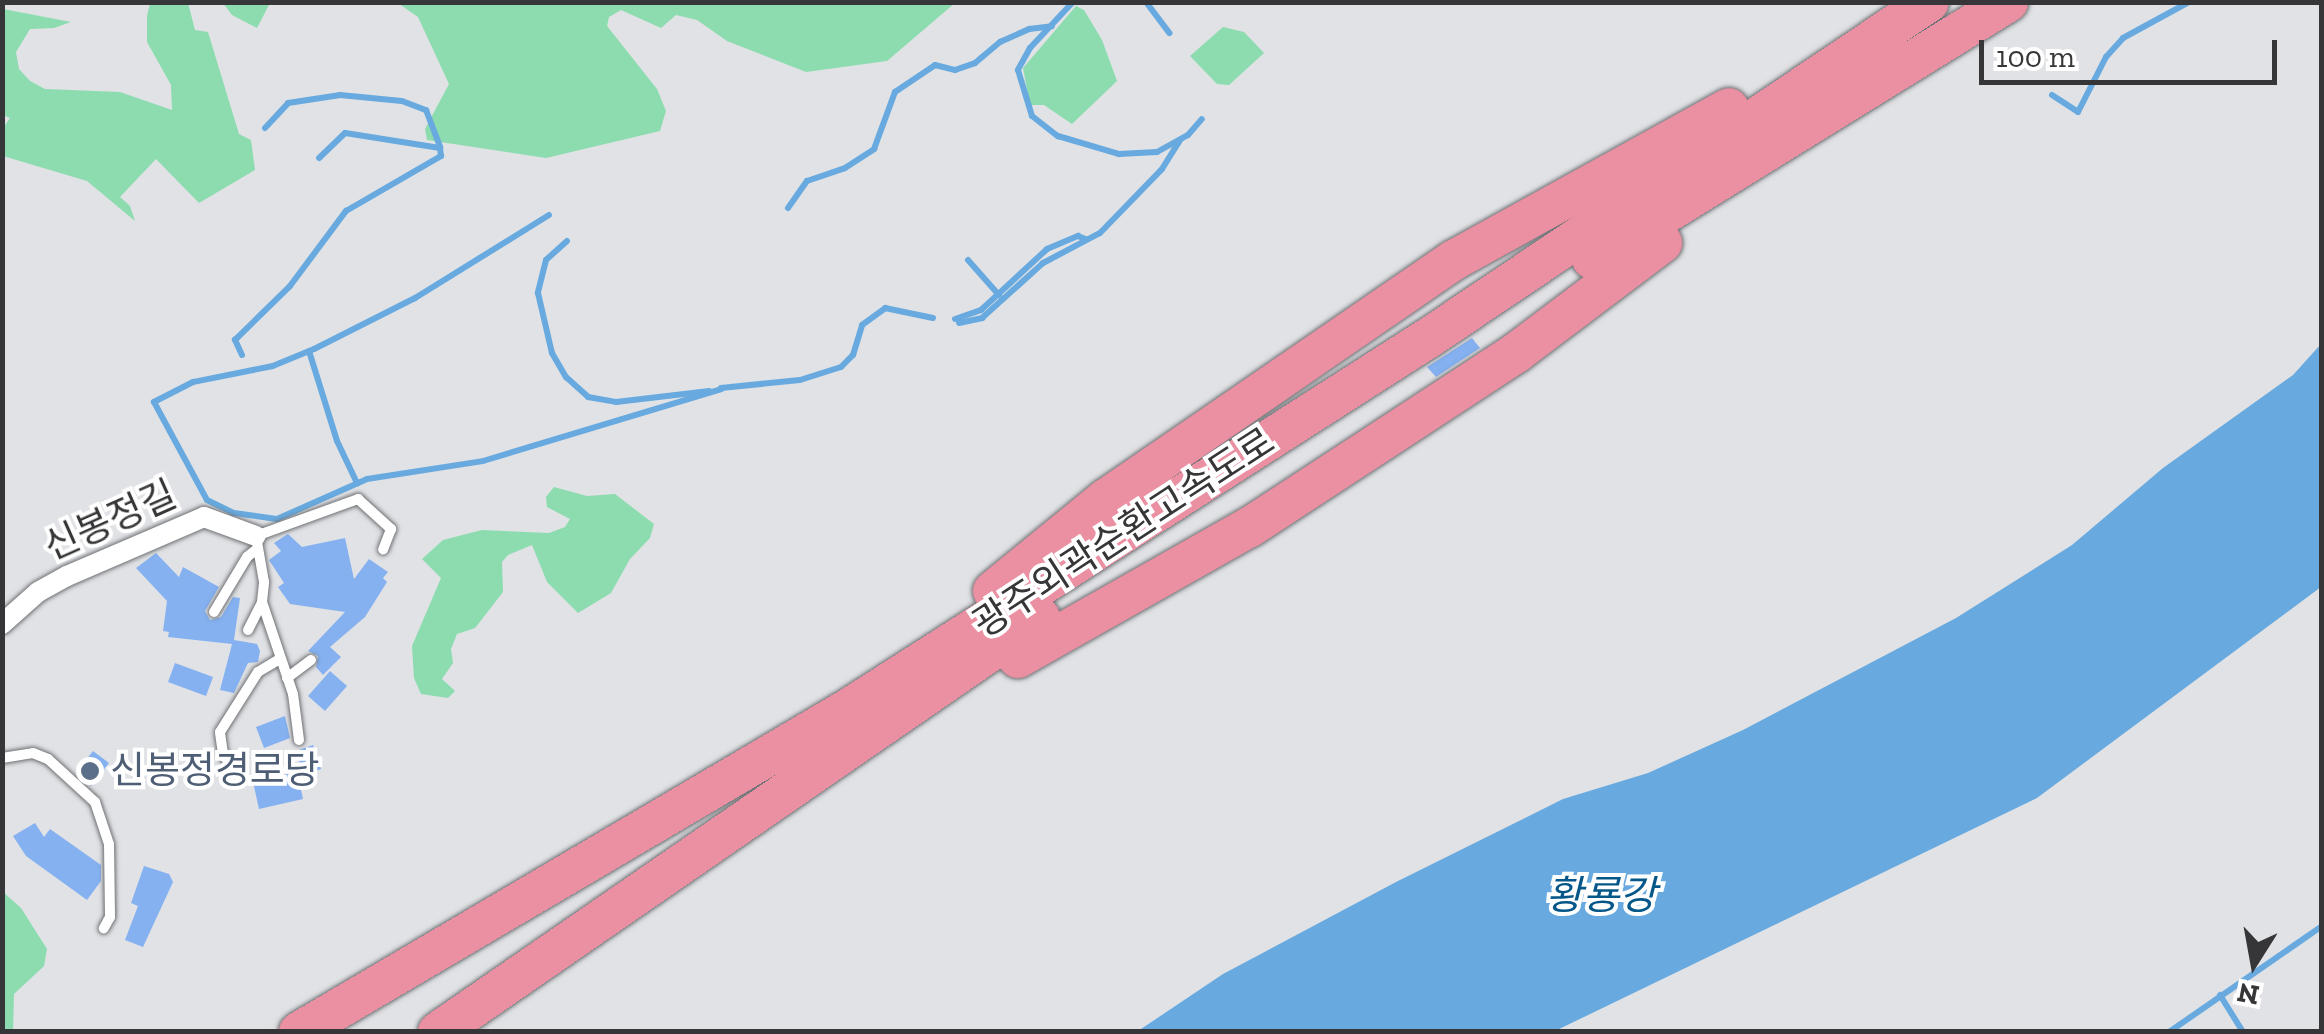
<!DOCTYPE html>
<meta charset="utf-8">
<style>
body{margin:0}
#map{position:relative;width:2324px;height:1034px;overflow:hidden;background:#e0e2e5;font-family:"Zilla Slab","Noto Sans KR",serif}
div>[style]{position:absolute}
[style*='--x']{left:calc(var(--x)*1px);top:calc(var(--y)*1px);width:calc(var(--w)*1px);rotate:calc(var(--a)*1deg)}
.green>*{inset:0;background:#8cdcaf}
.water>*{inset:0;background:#68aadf}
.stream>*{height:6px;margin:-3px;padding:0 3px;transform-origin:3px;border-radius:3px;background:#68aadf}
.building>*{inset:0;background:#85b1f1}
.roads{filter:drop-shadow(0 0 2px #6f7174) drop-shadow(0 0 2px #6f7174)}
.lane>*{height:10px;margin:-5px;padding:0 5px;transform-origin:5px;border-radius:5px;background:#fff}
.street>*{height:20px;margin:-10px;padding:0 10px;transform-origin:10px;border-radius:10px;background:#fff}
.highway>*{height:40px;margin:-20px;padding:0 20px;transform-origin:20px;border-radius:20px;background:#eb90a2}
.dots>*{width:28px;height:28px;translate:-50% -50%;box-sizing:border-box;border:5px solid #fff;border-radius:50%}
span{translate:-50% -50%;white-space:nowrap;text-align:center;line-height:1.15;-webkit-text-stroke:8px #fff;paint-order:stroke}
.street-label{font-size:38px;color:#363638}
.service-label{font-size:38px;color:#4e5e75}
.left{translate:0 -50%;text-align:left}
.water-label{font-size:40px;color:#065789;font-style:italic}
.frame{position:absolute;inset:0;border:5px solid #363638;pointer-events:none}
.north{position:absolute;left:2204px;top:914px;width:100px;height:100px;-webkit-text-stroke:8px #fff;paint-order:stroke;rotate:191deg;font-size:28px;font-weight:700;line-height:40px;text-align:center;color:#363638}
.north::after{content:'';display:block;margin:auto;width:35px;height:45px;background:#363638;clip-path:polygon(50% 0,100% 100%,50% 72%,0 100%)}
.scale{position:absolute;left:1979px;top:40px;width:298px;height:45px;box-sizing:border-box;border:5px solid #363638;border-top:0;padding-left:12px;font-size:30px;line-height:35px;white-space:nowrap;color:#363638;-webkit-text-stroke:8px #fff;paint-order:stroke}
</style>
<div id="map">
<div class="green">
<div style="clip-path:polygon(3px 2px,3px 9px,71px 22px,54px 28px,30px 29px,16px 52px,19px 69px,30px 81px,45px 89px,120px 92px,172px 110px,171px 85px,147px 42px,147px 16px,150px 3px,188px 3px,195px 30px,208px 32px,239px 134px,251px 140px,255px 170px,199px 203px,156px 159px,120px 197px,130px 206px,135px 221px,87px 181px,3px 156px,3px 128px,10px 118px,3px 115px)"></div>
<div style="clip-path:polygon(223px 3px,270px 3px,257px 28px,232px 15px)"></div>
<div style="clip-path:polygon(398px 3px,955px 3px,887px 61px,806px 72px,727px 41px,697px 20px,676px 15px,661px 28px,621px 10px,609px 17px,607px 26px,657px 89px,666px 111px,660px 131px,546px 158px,427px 140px,425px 129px,449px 84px,418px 17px)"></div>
<div style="clip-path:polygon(1076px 6px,1084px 10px,1102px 40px,1117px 81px,1072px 124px,1044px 105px,1030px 105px,1023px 68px)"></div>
<div style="clip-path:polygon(1223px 27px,1244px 32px,1264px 53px,1229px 85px,1217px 84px,1190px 56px)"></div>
<div style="clip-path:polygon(554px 487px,587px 496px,615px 494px,654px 524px,650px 538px,630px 559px,611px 593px,578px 613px,547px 582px,532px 545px,508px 555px,502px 562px,503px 592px,475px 628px,457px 634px,451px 649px,453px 663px,442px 679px,455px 691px,448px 698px,421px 694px,414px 678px,412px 646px,441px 578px,422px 559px,443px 540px,482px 530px,549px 533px,565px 527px,570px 519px,547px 507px,546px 497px)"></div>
<div style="clip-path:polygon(2px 891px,21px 908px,47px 949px,44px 966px,14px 994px,13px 1031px,3px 1031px)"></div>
</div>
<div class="water">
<div style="clip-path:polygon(2321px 344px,2321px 587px,2037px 798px,1555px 1031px,1138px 1031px,1223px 974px,1396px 882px,1563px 799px,1648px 773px,1743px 730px,1956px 618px,2072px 545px,2163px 468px,2293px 375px)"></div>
</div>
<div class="stream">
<div style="--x:1073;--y:2;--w:63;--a:133.1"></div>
<div style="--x:1030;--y:48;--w:25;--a:119"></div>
<div style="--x:1018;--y:70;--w:48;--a:73.1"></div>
<div style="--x:1032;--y:116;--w:33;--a:38"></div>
<div style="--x:1058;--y:136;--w:64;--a:16.4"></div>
<div style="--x:1119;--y:154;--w:38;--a:-3"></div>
<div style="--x:1157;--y:152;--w:35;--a:-29"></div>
<div style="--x:1188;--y:135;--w:21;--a:-49"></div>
<div style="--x:1146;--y:2;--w:39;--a:53"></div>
<div style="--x:2052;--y:95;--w:31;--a:33"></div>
<div style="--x:2078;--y:112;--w:62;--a:-63"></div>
<div style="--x:2106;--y:57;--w:25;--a:-48"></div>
<div style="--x:2123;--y:38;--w:75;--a:-28.6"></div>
<div style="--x:265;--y:128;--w:34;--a:-47"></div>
<div style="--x:288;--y:103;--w:53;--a:-8.7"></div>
<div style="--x:340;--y:95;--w:62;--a:5.5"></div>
<div style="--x:402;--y:101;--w:26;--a:21"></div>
<div style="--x:426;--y:110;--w:40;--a:69"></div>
<div style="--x:788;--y:208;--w:33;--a:-55"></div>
<div style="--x:807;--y:181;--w:40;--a:-18.9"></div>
<div style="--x:845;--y:168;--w:35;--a:-33"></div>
<div style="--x:874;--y:149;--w:61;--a:-69.8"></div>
<div style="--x:895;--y:92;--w:48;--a:-34"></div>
<div style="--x:935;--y:65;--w:21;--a:14"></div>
<div style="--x:955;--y:70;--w:21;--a:-19"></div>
<div style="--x:975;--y:63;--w:33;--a:-40"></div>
<div style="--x:1000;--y:42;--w:32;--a:-24"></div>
<div style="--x:1029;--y:29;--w:23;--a:-7"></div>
<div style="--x:549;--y:215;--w:158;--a:148.2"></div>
<div style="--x:415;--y:298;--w:113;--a:153.2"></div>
<div style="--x:314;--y:349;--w:44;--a:157.5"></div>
<div style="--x:273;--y:366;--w:82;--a:168.7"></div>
<div style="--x:193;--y:382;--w:44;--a:152.9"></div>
<div style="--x:154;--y:402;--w:111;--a:61.6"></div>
<div style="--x:207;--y:500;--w:30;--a:26"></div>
<div style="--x:234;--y:513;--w:43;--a:7.9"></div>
<div style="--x:277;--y:519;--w:98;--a:-24"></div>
<div style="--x:367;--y:479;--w:117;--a:-8.8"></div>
<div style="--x:483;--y:461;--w:249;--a:-16.8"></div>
<div style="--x:567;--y:241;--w:28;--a:138"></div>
<div style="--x:546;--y:260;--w:34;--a:104"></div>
<div style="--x:538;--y:293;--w:62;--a:76.9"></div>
<div style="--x:552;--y:353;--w:28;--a:60"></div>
<div style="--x:566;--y:377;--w:30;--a:42"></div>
<div style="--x:588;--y:397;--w:28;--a:10"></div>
<div style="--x:616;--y:402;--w:94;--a:-6.7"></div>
<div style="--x:968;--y:260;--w:47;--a:48.5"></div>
<div style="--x:955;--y:319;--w:28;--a:-19"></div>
<div style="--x:981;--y:310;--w:90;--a:-42.7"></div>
<div style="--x:1047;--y:249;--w:34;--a:-23"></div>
<div style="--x:1078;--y:236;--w:8;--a:23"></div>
<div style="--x:959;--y:323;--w:24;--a:-12"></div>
<div style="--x:982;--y:318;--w:82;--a:-42"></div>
<div style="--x:1043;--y:263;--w:64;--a:-27.8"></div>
<div style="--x:1100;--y:233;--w:89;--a:-45.9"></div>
<div style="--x:1162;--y:169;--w:34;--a:-58"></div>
<div style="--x:309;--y:351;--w:94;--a:72.7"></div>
<div style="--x:337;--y:441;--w:47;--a:64.5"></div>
<div style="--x:242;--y:355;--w:17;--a:-115"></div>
<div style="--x:235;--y:340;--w:77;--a:-44.5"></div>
<div style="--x:290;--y:286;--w:94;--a:-53.3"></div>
<div style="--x:346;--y:211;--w:110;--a:-30.1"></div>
<div style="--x:441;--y:156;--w:8;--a:-97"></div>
<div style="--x:440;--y:148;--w:96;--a:-171"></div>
<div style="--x:345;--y:133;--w:36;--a:136"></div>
<div style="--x:721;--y:388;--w:79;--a:-5.8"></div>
<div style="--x:800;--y:380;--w:43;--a:-17.6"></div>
<div style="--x:841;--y:367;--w:17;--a:-45"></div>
<div style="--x:853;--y:355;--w:31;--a:-73"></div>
<div style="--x:862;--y:325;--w:29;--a:-36"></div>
<div style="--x:885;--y:308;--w:49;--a:11.8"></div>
<div style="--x:2220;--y:995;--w:44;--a:58.1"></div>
<div style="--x:2169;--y:1032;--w:186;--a:-34.7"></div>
</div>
<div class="building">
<div style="clip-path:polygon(1472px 338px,1480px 348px,1436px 377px,1427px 367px)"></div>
<div style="clip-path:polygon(288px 534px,302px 547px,345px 538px,354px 579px,369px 559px,388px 572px,383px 578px,387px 582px,365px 617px,330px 647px,341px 657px,323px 675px,316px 667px,318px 656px,308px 651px,345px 612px,290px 604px,278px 587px,284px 583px,269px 560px,281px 551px,274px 543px)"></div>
<div style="clip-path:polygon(156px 553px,179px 577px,183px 567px,219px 587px,205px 611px,210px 620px,221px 617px,233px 597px,240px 598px,234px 640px,257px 644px,260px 651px,258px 662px,248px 663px,234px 693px,220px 690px,232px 644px,168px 637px,169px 632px,163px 631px,167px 601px,136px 568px)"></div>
<div style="clip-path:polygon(175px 663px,213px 677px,206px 696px,168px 682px)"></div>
<div style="clip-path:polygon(330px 671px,347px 686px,325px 711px,308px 696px)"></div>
<div style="clip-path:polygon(285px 716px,290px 738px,264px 748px,256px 727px)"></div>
<div style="clip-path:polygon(313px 745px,321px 769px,304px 775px,296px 751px)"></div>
<div style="clip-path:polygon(93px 751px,109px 763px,91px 786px,76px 773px)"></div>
<div style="clip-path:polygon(297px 772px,303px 799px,259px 809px,253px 782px)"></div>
<div style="clip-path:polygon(35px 823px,44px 837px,50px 829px,101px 865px,101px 881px,87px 900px,26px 856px,13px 836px)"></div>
<div style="clip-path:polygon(144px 866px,169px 874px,173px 882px,143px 947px,125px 940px,138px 906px,131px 903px)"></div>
</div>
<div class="roads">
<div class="lane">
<div style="--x:214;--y:612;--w:64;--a:-59"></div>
<div style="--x:247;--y:557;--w:13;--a:-39"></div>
<div style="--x:248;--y:630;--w:31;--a:-63"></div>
<div style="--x:287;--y:678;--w:30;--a:-37"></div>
<div style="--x:299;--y:740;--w:46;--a:-97.4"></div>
<div style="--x:293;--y:694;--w:97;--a:-108.6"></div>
<div style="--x:262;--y:602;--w:20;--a:-84"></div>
<div style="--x:264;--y:582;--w:47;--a:-99.9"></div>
<div style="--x:256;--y:536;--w:109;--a:-19.9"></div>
<div style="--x:358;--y:499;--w:45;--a:42.3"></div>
<div style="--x:391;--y:529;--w:22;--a:111"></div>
<div style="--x:2;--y:758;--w:31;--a:-9"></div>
<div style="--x:33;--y:753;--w:16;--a:22"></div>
<div style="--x:48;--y:759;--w:64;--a:42.5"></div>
<div style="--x:95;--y:802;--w:44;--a:71.6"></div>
<div style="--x:109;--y:844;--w:73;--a:89.2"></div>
<div style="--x:110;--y:917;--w:13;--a:119"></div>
<div style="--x:233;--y:769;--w:18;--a:-124"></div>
<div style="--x:223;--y:754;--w:22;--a:-98"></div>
<div style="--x:220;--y:732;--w:71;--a:-57.7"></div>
<div style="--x:258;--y:672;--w:26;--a:-31"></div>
</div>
<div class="street">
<div style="--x:2;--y:624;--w:48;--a:-41.6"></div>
<div style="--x:38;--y:592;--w:33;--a:-29"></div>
<div style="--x:67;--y:576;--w:149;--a:-23.3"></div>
<div style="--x:204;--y:517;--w:55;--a:20.1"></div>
</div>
<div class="highway">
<div style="--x:1592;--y:259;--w:489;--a:-31.7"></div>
<div style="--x:993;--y:591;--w:146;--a:-39.2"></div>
<div style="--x:1106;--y:499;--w:422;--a:-34.5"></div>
<div style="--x:1454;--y:260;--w:314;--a:-28.9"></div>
<div style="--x:1018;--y:658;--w:266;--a:-29.5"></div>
<div style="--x:1250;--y:527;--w:318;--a:-33.2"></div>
<div style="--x:1516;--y:353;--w:183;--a:-37"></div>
<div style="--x:299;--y:1032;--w:637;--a:-30.47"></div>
<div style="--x:848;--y:709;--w:694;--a:-32.59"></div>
<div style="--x:1433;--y:335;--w:597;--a:-33.88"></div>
<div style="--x:438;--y:1032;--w:731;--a:-34.58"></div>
</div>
</div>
<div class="dots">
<div style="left:90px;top:771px;background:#5c6f8a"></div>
</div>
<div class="street-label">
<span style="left:110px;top:521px;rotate:-24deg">신봉정길</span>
<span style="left:1124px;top:533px;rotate:-33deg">광주외곽순환고속도로</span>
</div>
<div class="service-label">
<span class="left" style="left:110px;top:771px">신봉정경로당</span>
</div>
<div class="water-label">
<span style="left:1601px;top:895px">황룡강</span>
</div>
<div class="frame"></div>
<div class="north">N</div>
<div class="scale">100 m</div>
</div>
